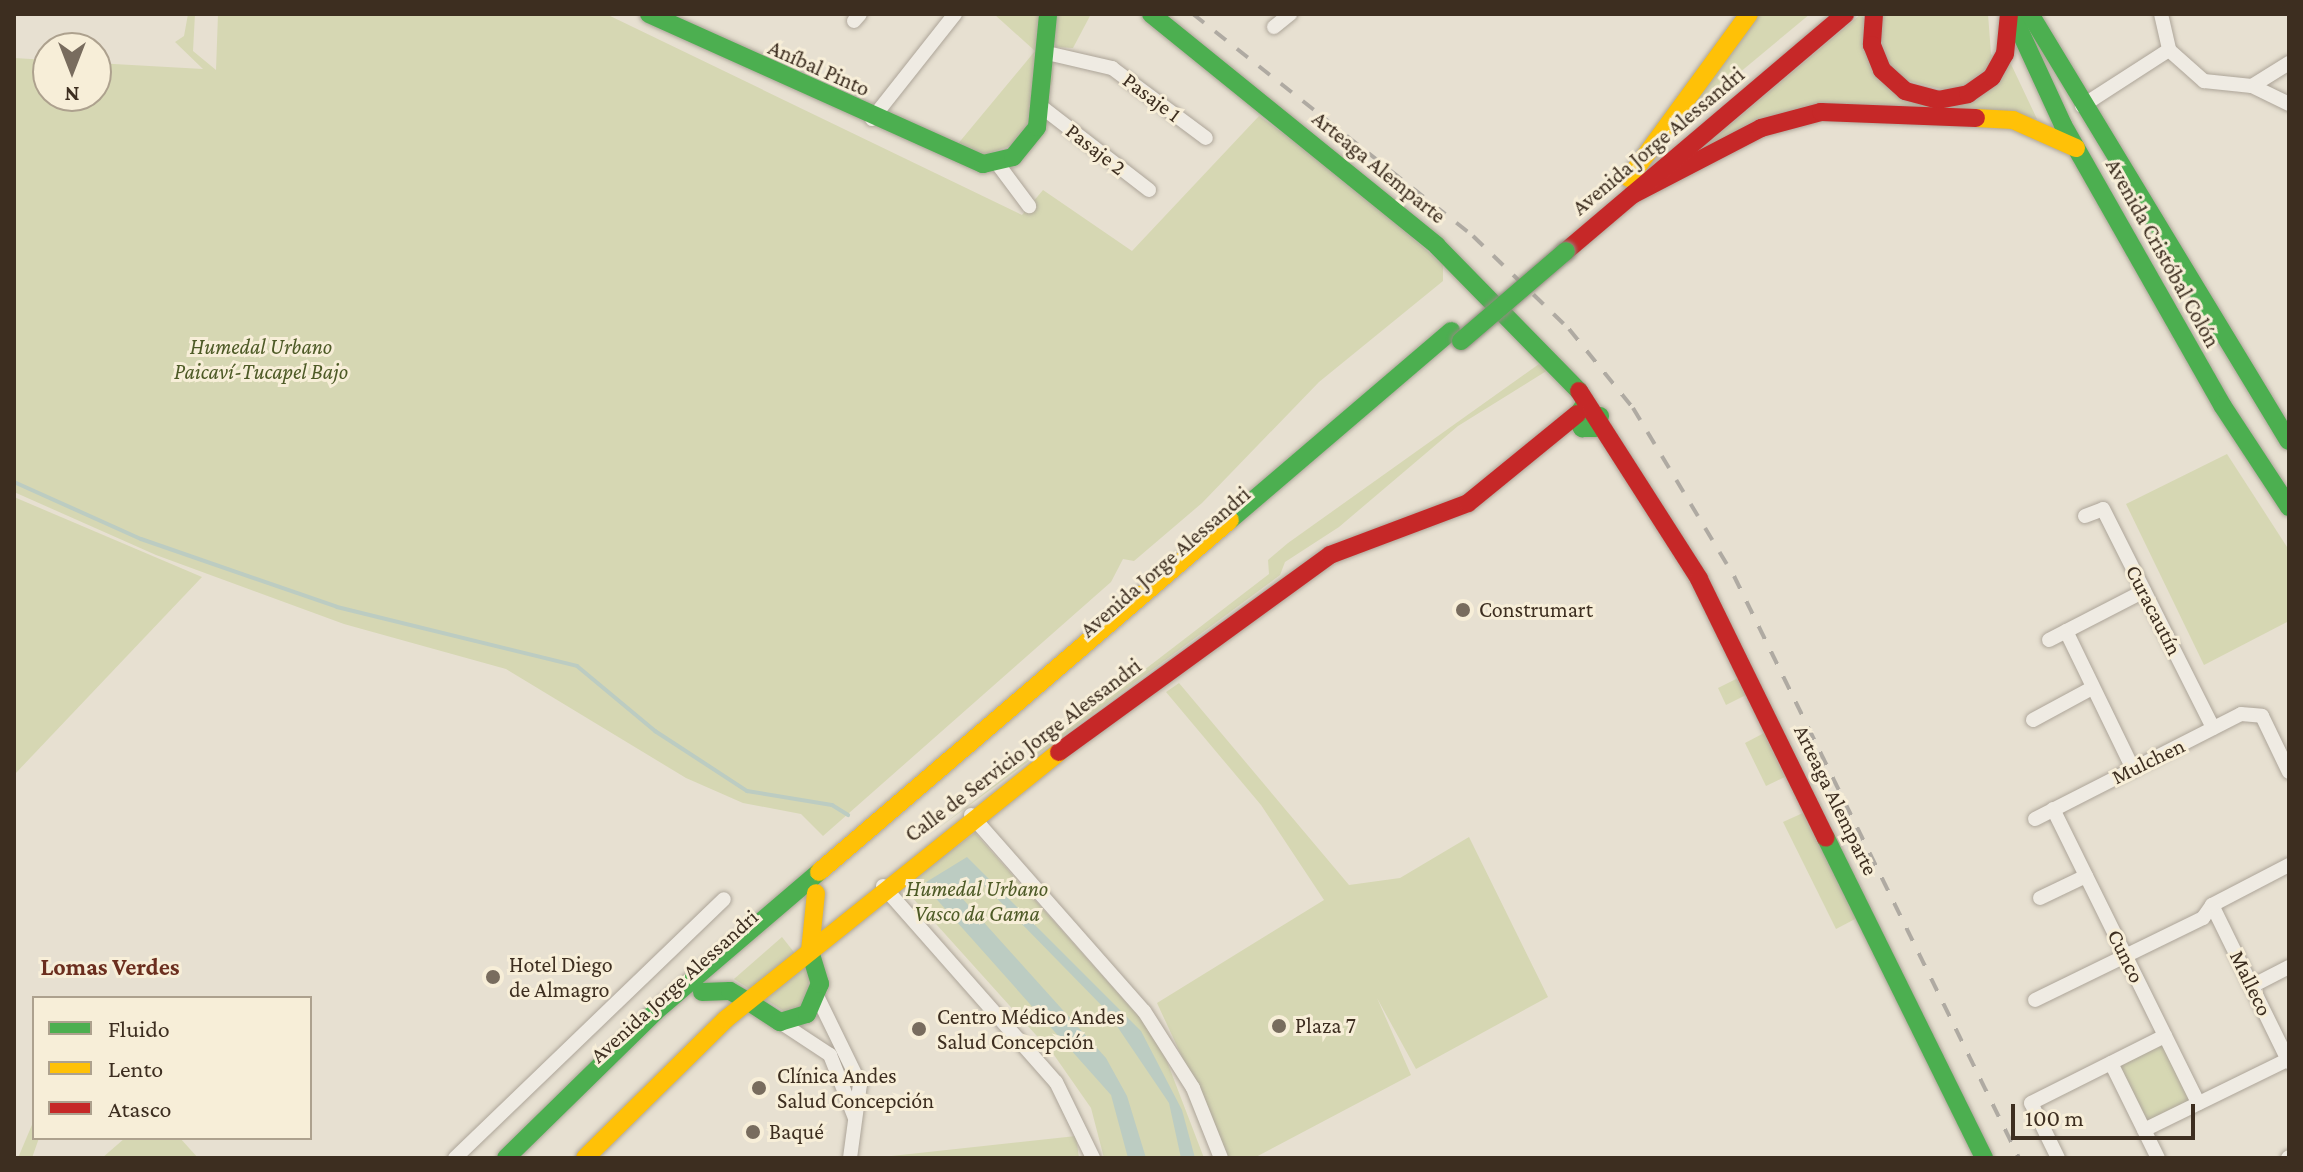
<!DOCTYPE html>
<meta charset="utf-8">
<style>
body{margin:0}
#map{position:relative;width:2303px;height:1172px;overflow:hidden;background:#e7e0d1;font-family:"Crimson Pro",serif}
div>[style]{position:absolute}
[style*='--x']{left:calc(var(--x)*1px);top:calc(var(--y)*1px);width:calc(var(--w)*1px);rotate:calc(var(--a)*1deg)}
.green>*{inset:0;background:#d6d7b3}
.water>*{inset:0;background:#bcccc2}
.stream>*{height:4px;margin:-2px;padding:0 2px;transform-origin:2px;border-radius:2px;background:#bcccc2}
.roads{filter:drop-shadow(0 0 2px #ada599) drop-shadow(0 0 2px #ada599)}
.street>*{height:14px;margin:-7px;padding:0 7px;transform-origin:7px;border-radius:7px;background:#efebe3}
.fast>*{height:18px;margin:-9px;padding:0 9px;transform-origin:9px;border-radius:9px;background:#4caf50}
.slow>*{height:18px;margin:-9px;padding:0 9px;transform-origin:9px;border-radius:9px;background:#ffc107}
.jam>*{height:18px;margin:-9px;padding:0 9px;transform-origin:9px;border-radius:9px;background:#c62828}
.rail>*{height:4px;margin-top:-2px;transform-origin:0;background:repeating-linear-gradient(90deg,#afaaa2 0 14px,transparent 0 28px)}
.bridges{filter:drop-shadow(0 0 2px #928b80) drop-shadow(0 0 2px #928b80)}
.fast-bridge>*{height:18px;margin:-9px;padding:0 9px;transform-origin:9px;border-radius:9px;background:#4caf50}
.dots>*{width:22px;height:22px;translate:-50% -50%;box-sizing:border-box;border:4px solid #f7eed8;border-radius:50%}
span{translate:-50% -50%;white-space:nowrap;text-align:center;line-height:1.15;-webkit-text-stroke:6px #f7eed8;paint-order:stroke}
.street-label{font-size:22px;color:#3d2e20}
.park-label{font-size:22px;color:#4d5a26;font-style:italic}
.poi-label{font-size:22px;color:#3d2e20}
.left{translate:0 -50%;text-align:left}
.neighbourhood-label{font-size:24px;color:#6b2e1e;font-weight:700}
.frame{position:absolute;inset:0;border:16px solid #3d2e20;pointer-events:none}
.legend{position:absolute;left:32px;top:996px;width:280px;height:144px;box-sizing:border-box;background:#f7eed8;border:2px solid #ada18e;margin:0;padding:10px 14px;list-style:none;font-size:24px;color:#3d2e20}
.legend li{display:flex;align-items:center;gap:16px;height:40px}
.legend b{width:40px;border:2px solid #ada18e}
.north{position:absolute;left:32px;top:32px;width:80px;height:80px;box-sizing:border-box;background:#f7eed8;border:2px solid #ada18e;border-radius:50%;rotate:180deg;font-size:22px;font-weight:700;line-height:32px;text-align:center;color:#3d2e20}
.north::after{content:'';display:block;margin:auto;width:28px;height:36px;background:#786c5e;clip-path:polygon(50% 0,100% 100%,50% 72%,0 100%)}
.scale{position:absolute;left:2011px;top:1104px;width:184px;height:36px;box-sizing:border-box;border:4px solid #3d2e20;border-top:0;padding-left:10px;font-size:24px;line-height:28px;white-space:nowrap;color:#3d2e20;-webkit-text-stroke:6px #f7eed8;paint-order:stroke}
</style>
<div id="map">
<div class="green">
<div style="clip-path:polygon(188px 14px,195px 14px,193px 51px,216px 70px,218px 14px,606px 14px,1022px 215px,1043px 190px,1132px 251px,1259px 116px,1345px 178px,1443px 265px,1443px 281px,1319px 382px,1202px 503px,1134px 561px,1123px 559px,1111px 582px,823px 836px,801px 814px,743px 803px,686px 778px,506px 669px,344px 624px,156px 555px,14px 492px,14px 58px,48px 60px,48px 96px,96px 96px,96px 63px,203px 69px,175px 42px,184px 36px)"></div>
<div style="clip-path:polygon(994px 14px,1037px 14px,1054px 52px,1053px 79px,1043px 117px,1024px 141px,973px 159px,952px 151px,1035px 51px)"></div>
<div style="clip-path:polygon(1055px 14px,1091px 14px,1073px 48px,1055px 47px)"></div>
<div style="clip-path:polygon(1758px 14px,1810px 14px,1680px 122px)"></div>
<div style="clip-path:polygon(1861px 14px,1918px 103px,2010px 62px,2037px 119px,1849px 105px,1701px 149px)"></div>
<div style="clip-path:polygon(1879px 14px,1988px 14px,1991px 54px,1998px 61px,1954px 92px,1896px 78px,1877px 31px)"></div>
<div style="clip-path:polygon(1539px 364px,1548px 370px,1458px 426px,1339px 527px,1285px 562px,1280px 575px,932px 833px,1269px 574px,1268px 560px,1288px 543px)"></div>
<div style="clip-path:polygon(2227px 454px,2289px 550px,2289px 621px,2204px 665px,2126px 504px)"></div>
<div style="clip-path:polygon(14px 497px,202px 577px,14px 775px)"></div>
<div style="clip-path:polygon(1738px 678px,1746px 695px,1726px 705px,1718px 688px)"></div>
<div style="clip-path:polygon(1179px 683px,1349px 885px,1400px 878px,1469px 837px,1548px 997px,1416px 1069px,1377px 998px,1411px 1075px,1254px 1158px,1229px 1158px,1157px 1003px,1324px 900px,1261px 805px,1166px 692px)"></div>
<div style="clip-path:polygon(1764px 733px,1785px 777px,1766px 786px,1745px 743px)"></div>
<div style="clip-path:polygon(1805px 812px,1857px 918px,1836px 929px,1783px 822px)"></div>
<div style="clip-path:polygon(975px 833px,1158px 1038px,1204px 1158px,1104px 1158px,1091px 1108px,1054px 1055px,909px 894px,906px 883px)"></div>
<div style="clip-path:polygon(782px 937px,816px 980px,808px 1007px,790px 1015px,734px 979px)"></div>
<div style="clip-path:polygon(2166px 1042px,2195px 1100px,2147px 1123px,2120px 1065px)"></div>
<div style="clip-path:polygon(34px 1120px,39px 1138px,32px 1158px,18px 1158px)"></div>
<div style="clip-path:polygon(1076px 1136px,1079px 1158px,873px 1158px)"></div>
<div style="clip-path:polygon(125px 1138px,180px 1138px,198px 1158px,102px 1158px)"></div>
</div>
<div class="water">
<div style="clip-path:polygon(967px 857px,1141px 1031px,1182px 1110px,1195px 1158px,1181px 1158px,1169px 1103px,1106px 1010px,978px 879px,961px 897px,1106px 1058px,1127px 1096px,1146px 1158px,1128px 1158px,1111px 1095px,923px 884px)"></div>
</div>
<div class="stream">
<div style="--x:14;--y:482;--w:139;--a:24.2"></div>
<div style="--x:141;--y:539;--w:207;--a:19.1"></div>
<div style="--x:337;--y:607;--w:247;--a:13.8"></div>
<div style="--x:577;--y:666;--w:102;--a:39.8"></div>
<div style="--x:655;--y:731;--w:110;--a:33.1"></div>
<div style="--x:747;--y:791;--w:86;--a:9.4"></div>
<div style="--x:832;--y:805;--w:19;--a:32"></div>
</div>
<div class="roads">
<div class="street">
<div style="--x:2161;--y:14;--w:37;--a:77"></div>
<div style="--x:2169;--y:50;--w:47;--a:41.5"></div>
<div style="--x:2204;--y:81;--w:48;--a:5.9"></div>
<div style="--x:2252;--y:86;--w:44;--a:-31.9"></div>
<div style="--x:854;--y:21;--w:9;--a:-49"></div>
<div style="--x:1274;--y:27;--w:21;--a:-39"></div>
<div style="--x:1047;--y:53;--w:67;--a:13"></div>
<div style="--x:1112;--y:68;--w:117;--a:36.7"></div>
<div style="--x:2252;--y:86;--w:41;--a:25.9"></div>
<div style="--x:2082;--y:106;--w:103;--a:-32.8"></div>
<div style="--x:1043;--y:108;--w:134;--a:37.7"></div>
<div style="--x:872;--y:119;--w:134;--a:-51.7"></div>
<div style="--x:997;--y:163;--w:54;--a:53.3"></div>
<div style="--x:2085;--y:516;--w:19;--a:-21"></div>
<div style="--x:2103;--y:509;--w:245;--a:63.3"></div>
<div style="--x:2066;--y:631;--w:153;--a:64.1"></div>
<div style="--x:2049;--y:640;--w:107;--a:-27.3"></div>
<div style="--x:2033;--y:720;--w:67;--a:-28.5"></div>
<div style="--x:2053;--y:809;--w:328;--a:63.7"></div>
<div style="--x:971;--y:815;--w:261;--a:48.6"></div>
<div style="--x:1144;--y:1011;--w:91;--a:57.5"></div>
<div style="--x:1193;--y:1088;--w:75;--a:68.2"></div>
<div style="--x:2035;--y:819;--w:231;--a:-27"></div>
<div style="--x:2241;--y:714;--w:21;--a:5"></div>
<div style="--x:2262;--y:716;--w:62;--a:64.3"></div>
<div style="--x:883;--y:886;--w:261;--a:48.6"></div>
<div style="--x:1056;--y:1082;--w:85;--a:64"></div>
<div style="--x:2040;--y:898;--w:51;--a:-25.6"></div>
<div style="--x:2212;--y:905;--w:175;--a:63.9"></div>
<div style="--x:2252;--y:986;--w:42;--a:-27.2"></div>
<div style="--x:818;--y:998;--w:96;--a:64"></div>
<div style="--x:860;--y:1084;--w:75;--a:97.7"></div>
<div style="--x:2035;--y:1000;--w:187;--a:-26"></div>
<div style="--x:2203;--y:918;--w:16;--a:-55"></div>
<div style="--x:2212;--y:905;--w:87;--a:-27.5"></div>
<div style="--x:780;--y:1022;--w:60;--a:33.4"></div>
<div style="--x:830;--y:1055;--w:68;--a:68.4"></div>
<div style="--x:2111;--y:1063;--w:106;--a:63.7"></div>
<div style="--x:2144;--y:1130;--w:161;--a:-26.1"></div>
<div style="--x:455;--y:1158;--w:373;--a:-43.9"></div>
<div style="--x:2058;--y:1158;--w:61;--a:-116.1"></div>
<div style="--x:2031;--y:1103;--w:150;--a:-26.6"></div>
<div style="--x:2288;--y:1158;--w:1;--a:-45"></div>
</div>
<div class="fast">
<div style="--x:649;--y:14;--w:366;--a:24.2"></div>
<div style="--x:983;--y:164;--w:31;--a:-13"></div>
<div style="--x:1013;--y:157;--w:38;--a:-51"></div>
<div style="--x:1037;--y:127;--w:114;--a:-84.4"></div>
<div style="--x:1151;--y:14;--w:368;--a:39"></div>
<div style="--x:1437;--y:246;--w:203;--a:45.6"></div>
<div style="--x:2012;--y:14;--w:122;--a:65.3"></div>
<div style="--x:2063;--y:125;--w:322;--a:60.4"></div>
<div style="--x:2222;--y:405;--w:122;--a:56.7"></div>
<div style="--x:2030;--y:14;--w:499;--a:58.8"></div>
<div style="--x:1583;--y:407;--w:12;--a:125"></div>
<div style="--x:1576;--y:417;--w:13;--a:61"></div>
<div style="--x:1582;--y:428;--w:13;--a:0"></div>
<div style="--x:1595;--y:428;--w:13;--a:-67"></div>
<div style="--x:1230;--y:520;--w:291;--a:-40.5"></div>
<div style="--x:1826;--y:838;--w:357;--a:63.7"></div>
<div style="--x:702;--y:992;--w:28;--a:-2"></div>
<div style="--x:730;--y:991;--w:22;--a:30"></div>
<div style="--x:749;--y:1002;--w:37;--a:33"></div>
<div style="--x:780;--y:1022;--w:28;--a:-17"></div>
<div style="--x:807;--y:1014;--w:33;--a:-67"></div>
<div style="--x:820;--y:984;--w:34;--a:-107"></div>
<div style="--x:506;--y:1158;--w:209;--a:-44.4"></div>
<div style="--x:655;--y:1012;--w:216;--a:-40.5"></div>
</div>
<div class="slow">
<div style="--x:1976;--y:118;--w:37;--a:3"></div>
<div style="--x:2013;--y:120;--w:69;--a:24"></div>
<div style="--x:1629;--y:178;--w:203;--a:-53.8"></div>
<div style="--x:819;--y:872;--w:541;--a:-40.58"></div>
<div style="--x:810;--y:951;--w:58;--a:-84.1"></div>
<div style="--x:585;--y:1158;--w:198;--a:-44.6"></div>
<div style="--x:726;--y:1019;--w:427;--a:-38.7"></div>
</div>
<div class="jam">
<div style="--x:1874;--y:14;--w:31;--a:94"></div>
<div style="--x:1872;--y:45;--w:27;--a:68"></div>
<div style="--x:1882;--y:70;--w:31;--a:42"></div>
<div style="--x:1905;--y:91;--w:34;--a:15"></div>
<div style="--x:1938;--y:100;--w:31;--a:-11"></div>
<div style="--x:1968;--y:94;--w:29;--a:-35"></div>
<div style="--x:1992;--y:77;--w:26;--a:-61"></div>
<div style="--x:2005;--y:54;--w:40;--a:-84.3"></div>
<div style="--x:1632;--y:195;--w:145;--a:-27.4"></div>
<div style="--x:1761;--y:128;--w:62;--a:-14.9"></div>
<div style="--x:1821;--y:112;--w:155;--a:2.2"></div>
<div style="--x:1566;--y:251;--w:366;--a:-40.3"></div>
<div style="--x:1579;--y:391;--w:223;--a:57.4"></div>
<div style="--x:1699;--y:579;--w:288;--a:63.9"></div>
<div style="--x:1059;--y:752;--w:335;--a:-36"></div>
<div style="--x:1330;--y:555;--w:147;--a:-20.6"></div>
<div style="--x:1468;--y:503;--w:141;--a:-39.2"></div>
</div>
</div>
<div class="rail">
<div style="--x:1193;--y:14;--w:357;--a:38.4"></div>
<div style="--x:1473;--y:236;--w:134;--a:44.1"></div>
<div style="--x:1569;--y:329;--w:102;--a:51"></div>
<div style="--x:1633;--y:408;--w:196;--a:59"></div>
<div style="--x:1734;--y:576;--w:648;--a:63.91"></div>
</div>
<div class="bridges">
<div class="fast-bridge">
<div style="--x:1461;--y:341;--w:138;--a:-40.6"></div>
</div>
</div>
<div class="dots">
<div style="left:1463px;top:610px;background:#786c5e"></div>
<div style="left:493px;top:977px;background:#786c5e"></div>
<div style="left:1279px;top:1026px;background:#786c5e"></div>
<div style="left:919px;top:1029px;background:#786c5e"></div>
<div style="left:759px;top:1088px;background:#786c5e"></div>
<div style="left:753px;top:1132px;background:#786c5e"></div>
</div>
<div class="street-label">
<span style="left:819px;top:68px;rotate:24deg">Aníbal Pinto</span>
<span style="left:1152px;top:97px;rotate:37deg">Pasaje 1</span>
<span style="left:1658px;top:141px;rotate:-40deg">Avenida Jorge Alessandri</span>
<span style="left:1096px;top:149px;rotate:38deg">Pasaje 2</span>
<span style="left:1379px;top:167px;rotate:39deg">Arteaga Alemparte</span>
<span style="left:2163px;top:253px;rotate:61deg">Avenida Cristóbal Colón</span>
<span style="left:1165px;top:562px;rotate:-41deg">Avenida Jorge Alessandri</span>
<span style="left:2154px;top:610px;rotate:63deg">Curacautín</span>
<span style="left:1023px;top:750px;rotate:-37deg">Calle de Servicio Jorge Alessandri</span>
<span style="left:2148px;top:761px;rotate:-26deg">Mulchen</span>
<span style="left:1836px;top:800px;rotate:64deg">Arteaga Alemparte</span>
<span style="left:2126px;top:956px;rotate:64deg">Cunco</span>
<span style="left:2251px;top:983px;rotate:64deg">Malleco</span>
<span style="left:674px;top:986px;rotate:-42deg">Avenida Jorge Alessandri</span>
</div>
<div class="park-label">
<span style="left:261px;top:359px">Humedal Urbano<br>Paicaví-Tucapel Bajo</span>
<span style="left:977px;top:901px">Humedal Urbano<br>Vasco da Gama</span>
</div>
<div class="poi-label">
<span class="left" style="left:1479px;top:610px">Construmart</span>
<span class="left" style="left:509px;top:977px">Hotel Diego<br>de Almagro</span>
<span class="left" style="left:937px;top:1029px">Centro Médico Andes<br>Salud Concepción</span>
<span class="left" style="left:1295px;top:1026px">Plaza 7</span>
<span class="left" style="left:777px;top:1088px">Clínica Andes<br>Salud Concepción</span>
<span class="left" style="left:769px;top:1132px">Baqué</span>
</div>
<div class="neighbourhood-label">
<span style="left:110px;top:967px">Lomas Verdes</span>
</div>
<div class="frame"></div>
<ul class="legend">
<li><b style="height:10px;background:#4caf50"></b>Fluido</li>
<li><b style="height:10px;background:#ffc107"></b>Lento</li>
<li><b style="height:10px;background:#c62828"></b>Atasco</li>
</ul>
<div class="north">N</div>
<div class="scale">100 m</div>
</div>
